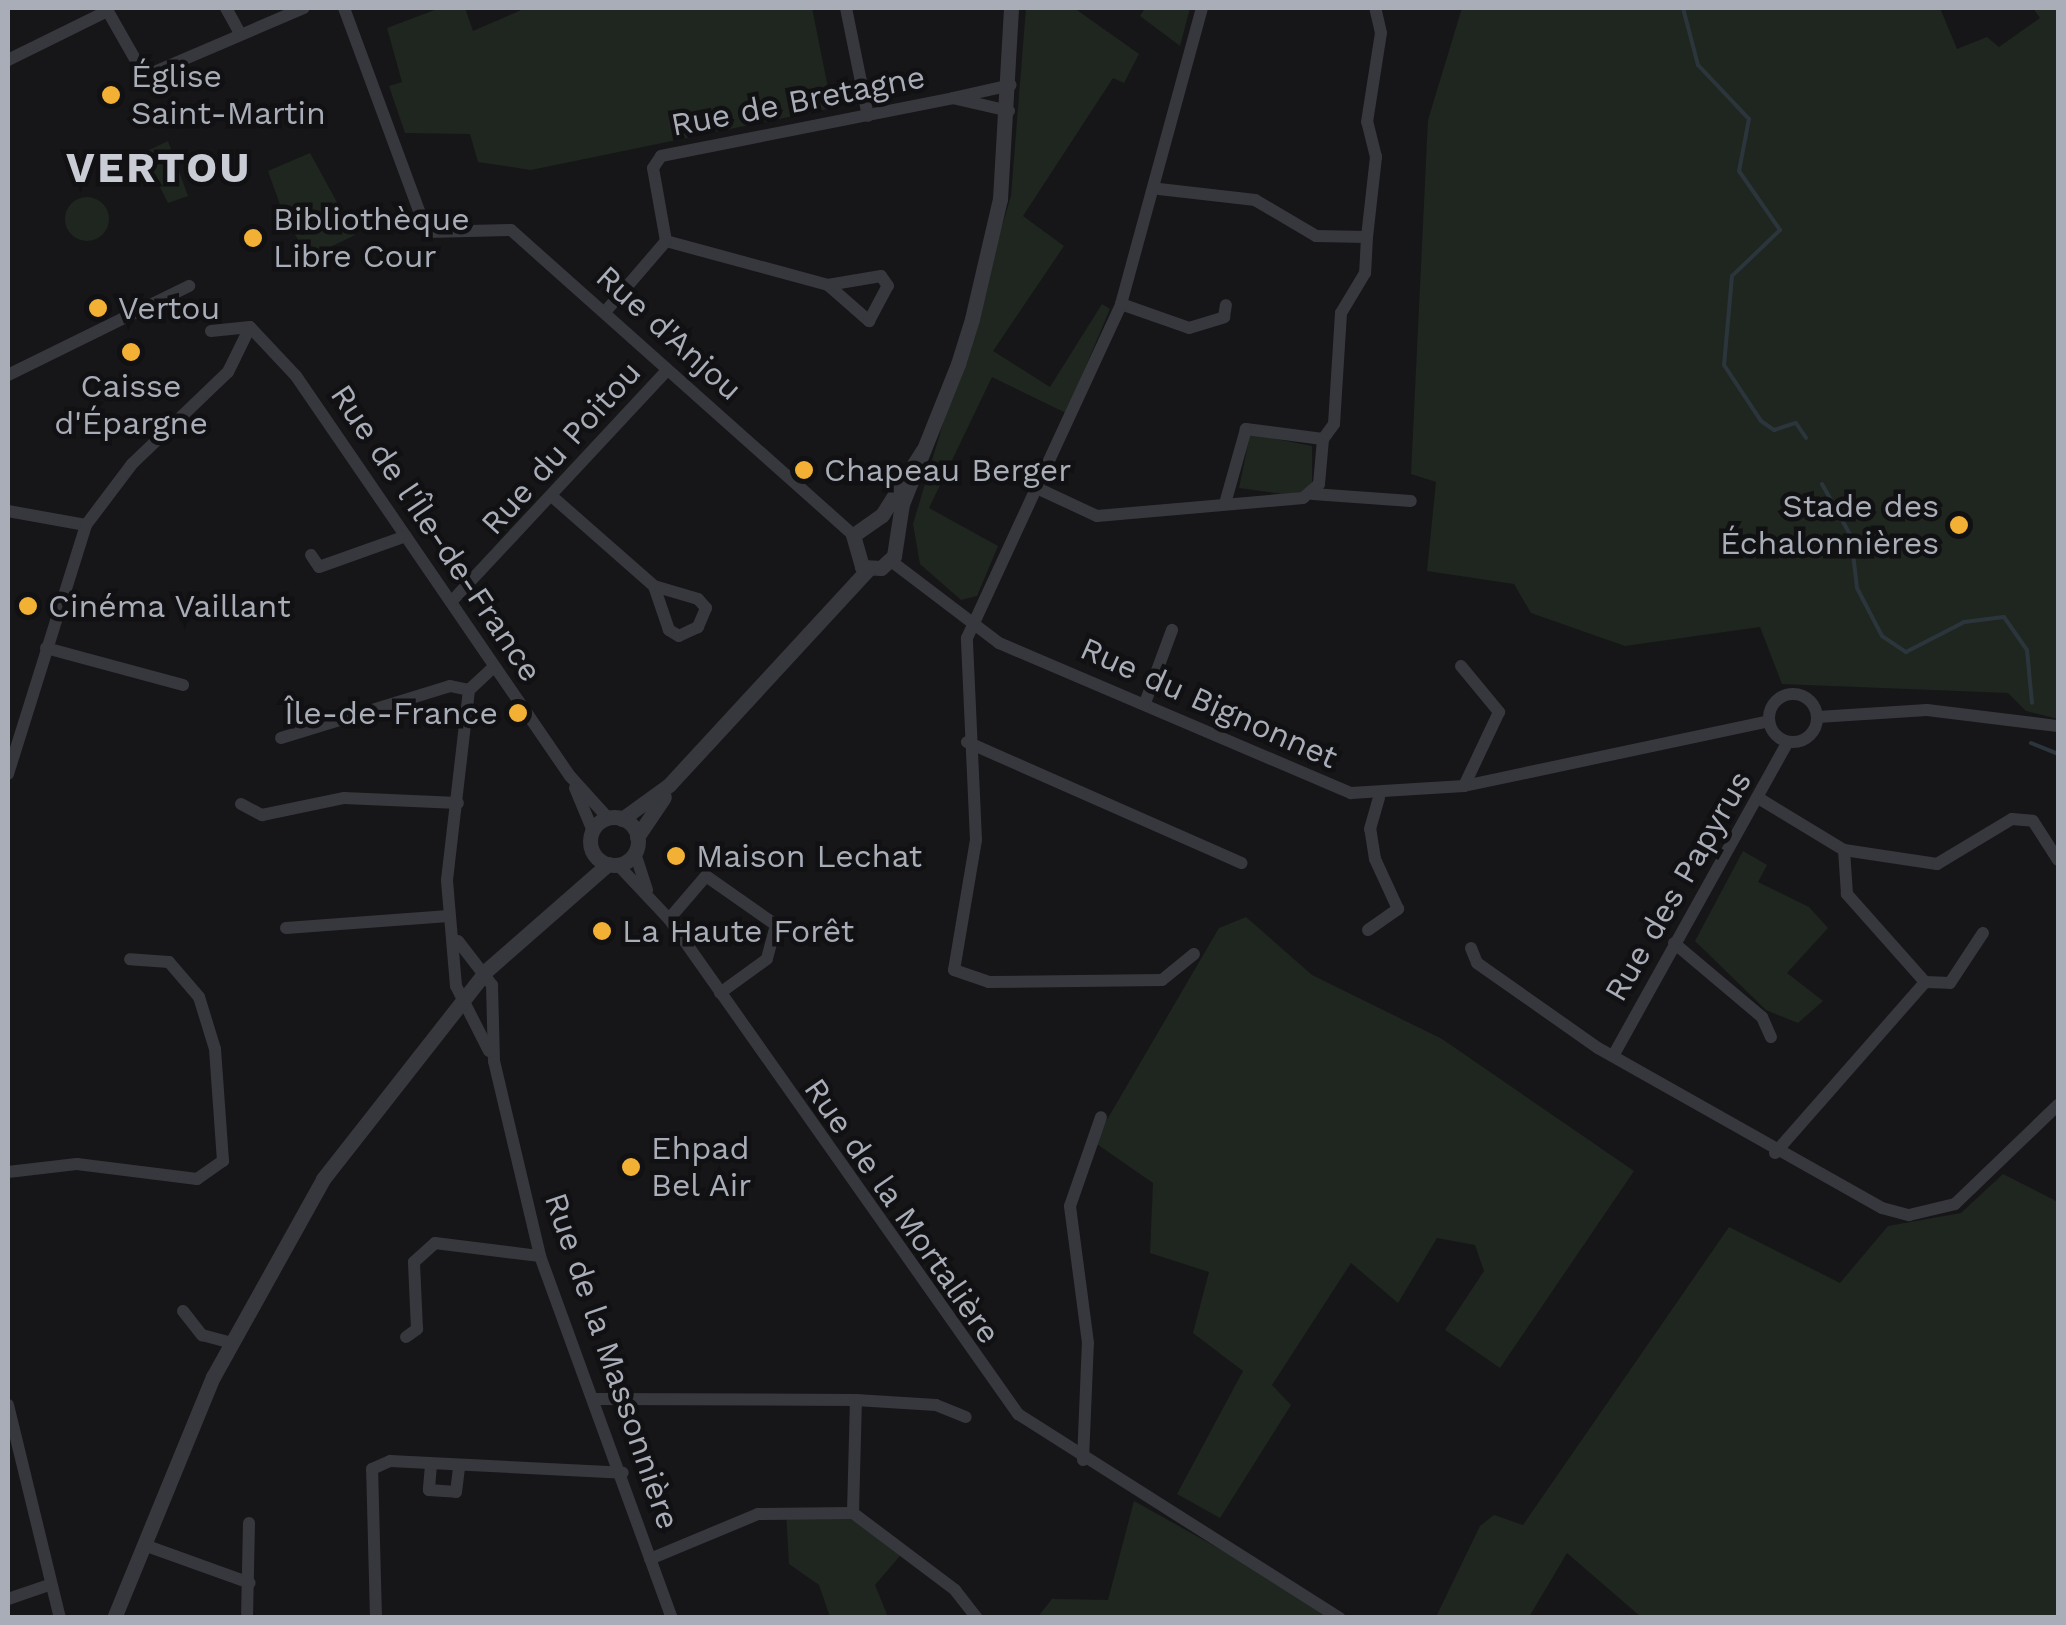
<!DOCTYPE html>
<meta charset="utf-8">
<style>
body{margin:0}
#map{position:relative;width:2066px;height:1625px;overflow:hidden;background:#161618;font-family:"Work Sans",sans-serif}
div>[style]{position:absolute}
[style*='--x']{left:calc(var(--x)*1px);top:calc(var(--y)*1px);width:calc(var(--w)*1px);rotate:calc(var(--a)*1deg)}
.green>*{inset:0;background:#1e261f}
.round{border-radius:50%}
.stream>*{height:4px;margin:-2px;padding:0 2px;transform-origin:2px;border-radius:2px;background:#2c353c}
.minor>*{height:12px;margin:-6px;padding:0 6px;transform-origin:6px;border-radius:6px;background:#37383d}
.minor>.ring{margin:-6px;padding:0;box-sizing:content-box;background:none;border:12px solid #37383d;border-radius:50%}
.tertiary>*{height:15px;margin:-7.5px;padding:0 7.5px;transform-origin:7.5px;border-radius:7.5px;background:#37383d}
.tertiary>.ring{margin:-7.5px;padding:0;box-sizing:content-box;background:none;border:15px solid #37383d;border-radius:50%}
.dots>*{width:28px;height:28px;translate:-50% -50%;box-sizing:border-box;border:5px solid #111113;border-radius:50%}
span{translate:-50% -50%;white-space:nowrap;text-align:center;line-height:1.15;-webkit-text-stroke:9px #111113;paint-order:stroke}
.poi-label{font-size:32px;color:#a8adb8}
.left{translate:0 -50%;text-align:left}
.right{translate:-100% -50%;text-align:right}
.street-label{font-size:32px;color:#a8adb8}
.district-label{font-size:42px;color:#c9ccd4;font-weight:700;letter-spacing:2.5px}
.frame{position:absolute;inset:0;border:10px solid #a8adb8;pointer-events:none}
</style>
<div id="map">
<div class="green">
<div style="clip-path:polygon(440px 8px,465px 8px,473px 31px,526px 8px,812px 8px,832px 108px,531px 170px,478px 162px,470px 134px,405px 133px,389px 86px,402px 82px,387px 28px)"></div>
<div style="clip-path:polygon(1026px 8px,1074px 8px,1139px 54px,1124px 83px,1113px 78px,1023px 216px,1064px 246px,993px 351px,1050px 387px,1102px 304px,1110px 309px,1066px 413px,992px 377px,929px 508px,998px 546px,977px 596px,961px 600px,920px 564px,913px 524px,1011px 196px)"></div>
<div style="clip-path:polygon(1145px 8px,1190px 8px,1180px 46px,1140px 16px)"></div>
<div style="clip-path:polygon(1462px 8px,1940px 8px,1957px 49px,1987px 37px,1999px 47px,2040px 18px,2033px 8px,2058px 8px,2058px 719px,2026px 711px,2008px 693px,1782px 684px,1760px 627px,1625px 646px,1531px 613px,1514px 584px,1427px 571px,1436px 482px,1411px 474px,1428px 120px)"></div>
<div style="clip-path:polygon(168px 141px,188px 196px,168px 203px,143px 153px)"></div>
<div style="clip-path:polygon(310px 153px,355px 235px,310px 257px,289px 226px,299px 214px,284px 216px,268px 171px)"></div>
<div class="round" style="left:65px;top:197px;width:44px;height:44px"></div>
<div style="clip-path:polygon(1250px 434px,1312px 446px,1312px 483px,1297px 496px,1239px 488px)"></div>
<div style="clip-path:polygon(1743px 851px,1767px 865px,1758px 882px,1809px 907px,1828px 928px,1787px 973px,1823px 1001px,1798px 1023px,1766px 1010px,1695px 941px)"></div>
<div style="clip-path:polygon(1246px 917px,1312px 975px,1442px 1039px,1634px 1171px,1500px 1368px,1445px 1330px,1484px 1271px,1475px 1245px,1437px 1238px,1398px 1303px,1351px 1263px,1272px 1385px,1291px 1405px,1220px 1518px,1177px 1494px,1243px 1371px,1193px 1333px,1209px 1272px,1150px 1253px,1153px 1183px,1094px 1142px,1219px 928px)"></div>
<div style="clip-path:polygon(2003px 1174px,2058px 1202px,2058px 1617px,1641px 1617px,1567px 1553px,1529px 1617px,1436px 1617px,1480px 1526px,1494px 1515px,1523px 1525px,1729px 1227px,1840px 1283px,1888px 1226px,1961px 1213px)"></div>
<div style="clip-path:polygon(1134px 1501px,1311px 1600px,1326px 1617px,1037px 1618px,1052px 1599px,1108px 1600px)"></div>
<div style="clip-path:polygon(786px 1511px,853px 1513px,904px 1551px,875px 1585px,888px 1617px,830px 1617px,819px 1585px,789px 1564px)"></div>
</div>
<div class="stream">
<div style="--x:1683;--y:8;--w:59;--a:75.3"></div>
<div style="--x:1698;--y:65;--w:74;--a:46.6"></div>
<div style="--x:1749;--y:119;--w:53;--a:100.9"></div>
<div style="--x:1739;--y:171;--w:72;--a:55.2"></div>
<div style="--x:1780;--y:230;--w:66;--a:136.2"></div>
<div style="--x:1732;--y:276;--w:89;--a:95.1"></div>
<div style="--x:1724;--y:365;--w:67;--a:56.5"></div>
<div style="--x:1761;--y:421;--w:16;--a:35"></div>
<div style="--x:1774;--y:430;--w:23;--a:-18"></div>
<div style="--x:1796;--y:423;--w:18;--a:56"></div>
<div style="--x:1822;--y:484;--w:60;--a:60.9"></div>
<div style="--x:1851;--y:536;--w:52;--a:83.4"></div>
<div style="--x:1857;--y:588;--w:54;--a:62.5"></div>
<div style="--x:1882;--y:636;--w:29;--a:34"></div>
<div style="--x:1906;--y:652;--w:65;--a:-27.3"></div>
<div style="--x:1964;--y:622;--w:40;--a:-7.1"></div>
<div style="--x:2004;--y:617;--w:40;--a:55.1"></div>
<div style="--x:2027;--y:650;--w:53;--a:84.6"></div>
<div style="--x:2031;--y:743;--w:29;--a:22"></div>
</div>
<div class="minor">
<div style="--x:106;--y:8;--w:73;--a:60.3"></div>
<div style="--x:142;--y:71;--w:10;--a:11"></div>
<div style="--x:152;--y:73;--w:165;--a:-23.2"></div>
<div style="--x:226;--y:8;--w:29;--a:61"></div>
<div style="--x:344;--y:8;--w:239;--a:69.7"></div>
<div style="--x:427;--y:232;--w:84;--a:-1.4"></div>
<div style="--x:511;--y:230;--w:458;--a:41.7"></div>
<div style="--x:846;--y:8;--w:110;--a:78.5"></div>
<div style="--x:8;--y:60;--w:110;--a:-26.3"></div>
<div style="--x:1009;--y:111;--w:57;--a:-166.9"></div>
<div style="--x:953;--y:98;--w:59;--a:-12.6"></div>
<div style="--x:1159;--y:189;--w:97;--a:6.5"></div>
<div style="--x:1255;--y:200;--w:71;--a:30.5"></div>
<div style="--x:1316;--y:236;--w:51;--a:1.1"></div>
<div style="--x:1367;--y:237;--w:36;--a:93"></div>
<div style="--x:1365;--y:273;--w:47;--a:121"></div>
<div style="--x:1341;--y:313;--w:111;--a:93.6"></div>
<div style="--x:1334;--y:424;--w:19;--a:126"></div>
<div style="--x:1367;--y:237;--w:81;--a:-83.6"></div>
<div style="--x:1376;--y:157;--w:36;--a:-104"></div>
<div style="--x:1367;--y:122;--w:90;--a:-81.1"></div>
<div style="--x:1381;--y:33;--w:26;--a:-103"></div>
<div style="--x:666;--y:241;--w:168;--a:15.2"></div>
<div style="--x:828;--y:285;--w:55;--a:41.3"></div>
<div style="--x:869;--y:321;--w:40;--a:-62"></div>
<div style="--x:888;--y:286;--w:12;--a:-125"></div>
<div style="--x:881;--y:276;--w:54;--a:170.4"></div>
<div style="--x:1121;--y:304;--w:72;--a:19.4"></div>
<div style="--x:1189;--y:328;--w:37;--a:-17"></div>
<div style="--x:1224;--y:317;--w:12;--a:-81"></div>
<div style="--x:605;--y:312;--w:94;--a:-49.3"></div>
<div style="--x:666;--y:241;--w:74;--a:-100.1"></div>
<div style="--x:653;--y:168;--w:14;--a:-56"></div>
<div style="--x:661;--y:156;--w:298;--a:-11.2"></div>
<div style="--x:250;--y:327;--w:67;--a:46.8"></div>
<div style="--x:296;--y:376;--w:485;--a:55.6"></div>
<div style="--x:570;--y:776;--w:57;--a:47.9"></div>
<div style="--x:211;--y:331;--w:39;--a:-6"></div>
<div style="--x:8;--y:375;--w:202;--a:-26.2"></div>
<div style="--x:1039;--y:489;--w:64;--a:25"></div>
<div style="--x:1097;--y:516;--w:207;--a:-5"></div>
<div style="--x:1303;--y:498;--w:21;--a:-41"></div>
<div style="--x:1319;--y:484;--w:45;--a:-84.9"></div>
<div style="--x:1323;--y:439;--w:78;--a:-172.6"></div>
<div style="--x:1246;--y:429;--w:74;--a:105.7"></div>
<div style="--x:1313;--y:494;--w:98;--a:4.1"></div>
<div style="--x:555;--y:499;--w:132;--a:41.3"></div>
<div style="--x:654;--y:586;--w:46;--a:16.5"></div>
<div style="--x:698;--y:599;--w:12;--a:48"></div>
<div style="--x:706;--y:608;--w:21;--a:113"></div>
<div style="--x:698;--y:627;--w:21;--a:155"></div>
<div style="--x:679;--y:636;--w:12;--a:-149"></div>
<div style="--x:669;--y:630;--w:46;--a:-108.8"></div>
<div style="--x:8;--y:511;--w:79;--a:10.2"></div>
<div style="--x:311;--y:555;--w:14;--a:56"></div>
<div style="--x:319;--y:567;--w:92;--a:-19.6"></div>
<div style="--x:891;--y:561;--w:136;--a:37.2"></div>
<div style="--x:999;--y:643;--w:383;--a:23.1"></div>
<div style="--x:1351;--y:793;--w:113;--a:-3.5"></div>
<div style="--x:1464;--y:786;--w:312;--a:-12"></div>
<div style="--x:451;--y:602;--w:317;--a:-47"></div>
<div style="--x:46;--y:648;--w:142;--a:15.1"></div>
<div style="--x:1461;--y:666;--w:60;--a:50.4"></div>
<div style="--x:1499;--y:712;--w:82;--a:115.3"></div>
<div class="ring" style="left:1769px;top:694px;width:36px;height:36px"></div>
<div style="--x:1145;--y:703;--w:78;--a:-69.7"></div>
<div style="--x:1818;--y:717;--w:109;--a:-3.7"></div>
<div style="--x:1927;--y:710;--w:132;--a:7"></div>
<div style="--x:281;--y:738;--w:177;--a:-17.1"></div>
<div style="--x:450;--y:686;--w:19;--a:12"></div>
<div style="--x:967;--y:742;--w:300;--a:23.8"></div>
<div style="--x:8;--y:774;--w:261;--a:-72.6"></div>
<div style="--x:86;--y:525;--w:76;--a:-53"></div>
<div style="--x:132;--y:464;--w:133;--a:-43.8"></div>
<div style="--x:228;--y:372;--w:50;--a:-63.9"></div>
<div style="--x:575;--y:788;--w:47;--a:67.3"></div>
<div style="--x:1760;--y:799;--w:98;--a:31.3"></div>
<div style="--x:1844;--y:850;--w:94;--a:8.6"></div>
<div style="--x:1937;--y:864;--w:87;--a:-31"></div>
<div style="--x:2012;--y:819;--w:21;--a:5"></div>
<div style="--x:2033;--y:821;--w:46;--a:57.3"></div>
<div style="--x:241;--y:804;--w:24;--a:28"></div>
<div style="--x:262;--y:815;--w:84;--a:-11.7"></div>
<div style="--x:344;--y:798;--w:114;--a:2.5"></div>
<div style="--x:635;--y:853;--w:39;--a:72"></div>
<div style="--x:618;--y:865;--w:74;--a:46.6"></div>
<div style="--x:669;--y:919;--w:606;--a:54.81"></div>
<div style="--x:1018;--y:1414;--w:381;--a:32.4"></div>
<div style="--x:669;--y:919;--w:57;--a:-49.3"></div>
<div style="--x:706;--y:876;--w:85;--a:35"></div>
<div style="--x:776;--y:925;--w:35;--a:105"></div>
<div style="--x:767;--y:959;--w:58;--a:144.1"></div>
<div style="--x:286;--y:928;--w:163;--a:-4.2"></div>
<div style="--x:1368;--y:930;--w:37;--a:-35"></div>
<div style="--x:1398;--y:909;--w:55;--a:-114.7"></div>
<div style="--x:1375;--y:859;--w:30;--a:-99"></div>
<div style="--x:1370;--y:829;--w:33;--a:-74"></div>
<div style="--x:458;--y:941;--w:56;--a:52.3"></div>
<div style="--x:492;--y:985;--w:76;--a:88.5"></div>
<div style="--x:494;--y:1061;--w:200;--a:76.7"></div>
<div style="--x:540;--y:1256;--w:385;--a:70"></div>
<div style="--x:1674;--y:943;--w:115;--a:40.1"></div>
<div style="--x:1762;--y:1017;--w:22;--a:66"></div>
<div style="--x:1471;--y:948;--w:16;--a:68"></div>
<div style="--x:1477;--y:963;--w:148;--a:35.1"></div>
<div style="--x:1598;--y:1048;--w:326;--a:29.4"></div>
<div style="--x:1882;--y:1208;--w:28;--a:15"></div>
<div style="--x:1909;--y:1215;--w:47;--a:-13.4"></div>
<div style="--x:1955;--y:1204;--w:143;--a:-43.9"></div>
<div style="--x:1194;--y:954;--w:41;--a:140.9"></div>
<div style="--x:1162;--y:980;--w:173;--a:179.3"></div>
<div style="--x:989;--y:982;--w:37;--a:-161"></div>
<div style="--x:954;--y:970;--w:132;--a:-80.4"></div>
<div style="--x:976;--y:840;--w:202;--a:-92.6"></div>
<div style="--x:967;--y:638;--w:368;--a:-65.2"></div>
<div style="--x:1121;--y:304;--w:307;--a:-74.7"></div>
<div style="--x:1925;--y:982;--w:25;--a:2"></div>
<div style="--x:1950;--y:983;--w:60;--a:-56.6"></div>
<div style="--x:489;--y:1051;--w:73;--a:-116.9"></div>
<div style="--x:456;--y:986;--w:106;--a:-94.9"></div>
<div style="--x:447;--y:880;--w:191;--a:-83.4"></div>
<div style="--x:469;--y:690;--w:34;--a:-43"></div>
<div style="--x:1613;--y:1056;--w:359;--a:-60.9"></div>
<div style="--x:1775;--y:1153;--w:227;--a:-48.7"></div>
<div style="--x:1925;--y:982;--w:118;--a:-131.6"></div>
<div style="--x:1847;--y:894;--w:44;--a:-93.9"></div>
<div style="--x:8;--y:1172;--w:69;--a:-6.6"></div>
<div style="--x:77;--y:1164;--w:121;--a:7.1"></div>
<div style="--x:197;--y:1179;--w:32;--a:-35"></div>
<div style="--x:223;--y:1161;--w:112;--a:-94.1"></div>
<div style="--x:215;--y:1049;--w:54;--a:-107.1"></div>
<div style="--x:199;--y:997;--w:46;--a:-130.6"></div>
<div style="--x:169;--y:962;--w:39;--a:-176"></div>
<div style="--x:183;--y:1311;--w:31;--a:52"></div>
<div style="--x:202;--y:1335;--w:30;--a:15"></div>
<div style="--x:406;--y:1337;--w:14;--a:-36"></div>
<div style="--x:417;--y:1329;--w:67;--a:-92.6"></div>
<div style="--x:414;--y:1262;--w:28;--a:-42"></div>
<div style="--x:435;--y:1243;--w:106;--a:7.1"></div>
<div style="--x:593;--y:1399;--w:263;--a:0.2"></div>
<div style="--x:856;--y:1400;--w:80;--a:3.6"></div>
<div style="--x:936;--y:1405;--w:32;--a:22"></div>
<div style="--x:8;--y:1405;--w:219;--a:76.3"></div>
<div style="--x:1083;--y:1460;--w:117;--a:-87.6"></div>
<div style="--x:1088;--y:1343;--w:138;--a:-97.5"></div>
<div style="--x:1070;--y:1206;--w:94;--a:-70.8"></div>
<div style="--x:431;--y:1465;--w:25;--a:95"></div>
<div style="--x:429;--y:1490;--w:27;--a:4"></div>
<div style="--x:456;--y:1492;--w:23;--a:-83"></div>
<div style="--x:853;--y:1513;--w:113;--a:-88.5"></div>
<div style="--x:147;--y:1546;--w:109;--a:19.8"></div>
<div style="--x:650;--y:1559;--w:117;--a:-22.6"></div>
<div style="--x:758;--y:1514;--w:95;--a:-0.6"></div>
<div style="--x:853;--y:1513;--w:128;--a:37"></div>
<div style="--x:955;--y:1590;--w:36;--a:52"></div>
<div style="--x:8;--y:1599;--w:43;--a:-18.9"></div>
<div style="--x:247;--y:1618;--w:95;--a:-88.8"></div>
<div style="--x:376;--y:1618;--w:149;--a:-91.5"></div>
<div style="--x:372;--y:1469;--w:20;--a:-24"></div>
<div style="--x:390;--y:1461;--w:233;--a:2.9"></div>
</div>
<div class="tertiary">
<div style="--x:923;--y:450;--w:77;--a:122.2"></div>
<div style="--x:882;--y:515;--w:35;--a:145"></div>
<div style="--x:853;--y:535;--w:33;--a:74"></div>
<div style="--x:862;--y:567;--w:19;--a:3"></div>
<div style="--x:881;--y:568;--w:18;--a:-43"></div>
<div style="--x:894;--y:556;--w:53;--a:-81.3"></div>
<div style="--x:902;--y:504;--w:151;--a:-68.2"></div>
<div style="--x:958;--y:364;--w:47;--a:-72.7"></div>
<div style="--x:972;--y:319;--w:123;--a:-76.9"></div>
<div style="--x:1000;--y:199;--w:191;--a:-86.7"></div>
<div class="ring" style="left:590px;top:817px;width:33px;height:33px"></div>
<div style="--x:622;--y:819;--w:58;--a:-35.9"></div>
<div style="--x:669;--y:785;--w:294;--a:-47.3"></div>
<div style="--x:637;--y:837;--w:48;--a:-56"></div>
<div style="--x:114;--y:1618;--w:261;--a:-67.7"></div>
<div style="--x:213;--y:1377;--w:227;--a:-60.9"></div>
<div style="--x:323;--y:1179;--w:266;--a:-51.9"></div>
<div style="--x:487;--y:970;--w:161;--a:-41.2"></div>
</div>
<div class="dots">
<div style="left:111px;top:95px;background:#f2b134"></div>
<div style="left:253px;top:238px;background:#f2b134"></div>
<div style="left:98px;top:308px;background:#f2b134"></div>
<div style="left:131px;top:352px;background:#f2b134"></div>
<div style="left:804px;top:470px;background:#f2b134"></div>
<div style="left:1959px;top:525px;background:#f2b134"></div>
<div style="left:28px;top:606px;background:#f2b134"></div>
<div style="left:518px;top:713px;background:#f2b134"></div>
<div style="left:676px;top:856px;background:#f2b134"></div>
<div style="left:602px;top:931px;background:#f2b134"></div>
<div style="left:631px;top:1167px;background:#f2b134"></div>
</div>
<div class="poi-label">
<span class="left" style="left:131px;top:95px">Église<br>Saint-Martin</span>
<span class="left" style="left:273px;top:238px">Bibliothèque<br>Libre Cour</span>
<span class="left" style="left:118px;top:308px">Vertou</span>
<span style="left:131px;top:405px">Caisse<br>d'Épargne</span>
<span class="left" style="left:824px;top:470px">Chapeau Berger</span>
<span class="right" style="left:1939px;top:525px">Stade des<br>Échalonnières</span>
<span class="left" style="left:48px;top:606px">Cinéma Vaillant</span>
<span class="right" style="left:498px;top:713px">Île-de-France</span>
<span class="left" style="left:696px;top:856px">Maison Lechat</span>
<span class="left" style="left:622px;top:931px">La Haute Forêt</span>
<span class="left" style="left:651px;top:1167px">Ehpad<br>Bel Air</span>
</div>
<div class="street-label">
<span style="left:798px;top:101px;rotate:-11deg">Rue de Bretagne</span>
<span style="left:669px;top:333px;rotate:42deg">Rue d'Anjou</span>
<span style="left:561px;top:448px;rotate:-48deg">Rue du Poitou</span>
<span style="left:436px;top:533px;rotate:56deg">Rue de l'Île-de-France</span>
<span style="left:1209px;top:703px;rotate:24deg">Rue du Bignonnet</span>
<span style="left:1678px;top:886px;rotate:-60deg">Rue des Papyrus</span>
<span style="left:902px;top:1211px;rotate:55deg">Rue de la Mortalière</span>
<span style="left:612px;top:1361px;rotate:71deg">Rue de la Massonnière</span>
</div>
<div class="district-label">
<span style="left:159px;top:168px">VERTOU</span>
</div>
<div class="frame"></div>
</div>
